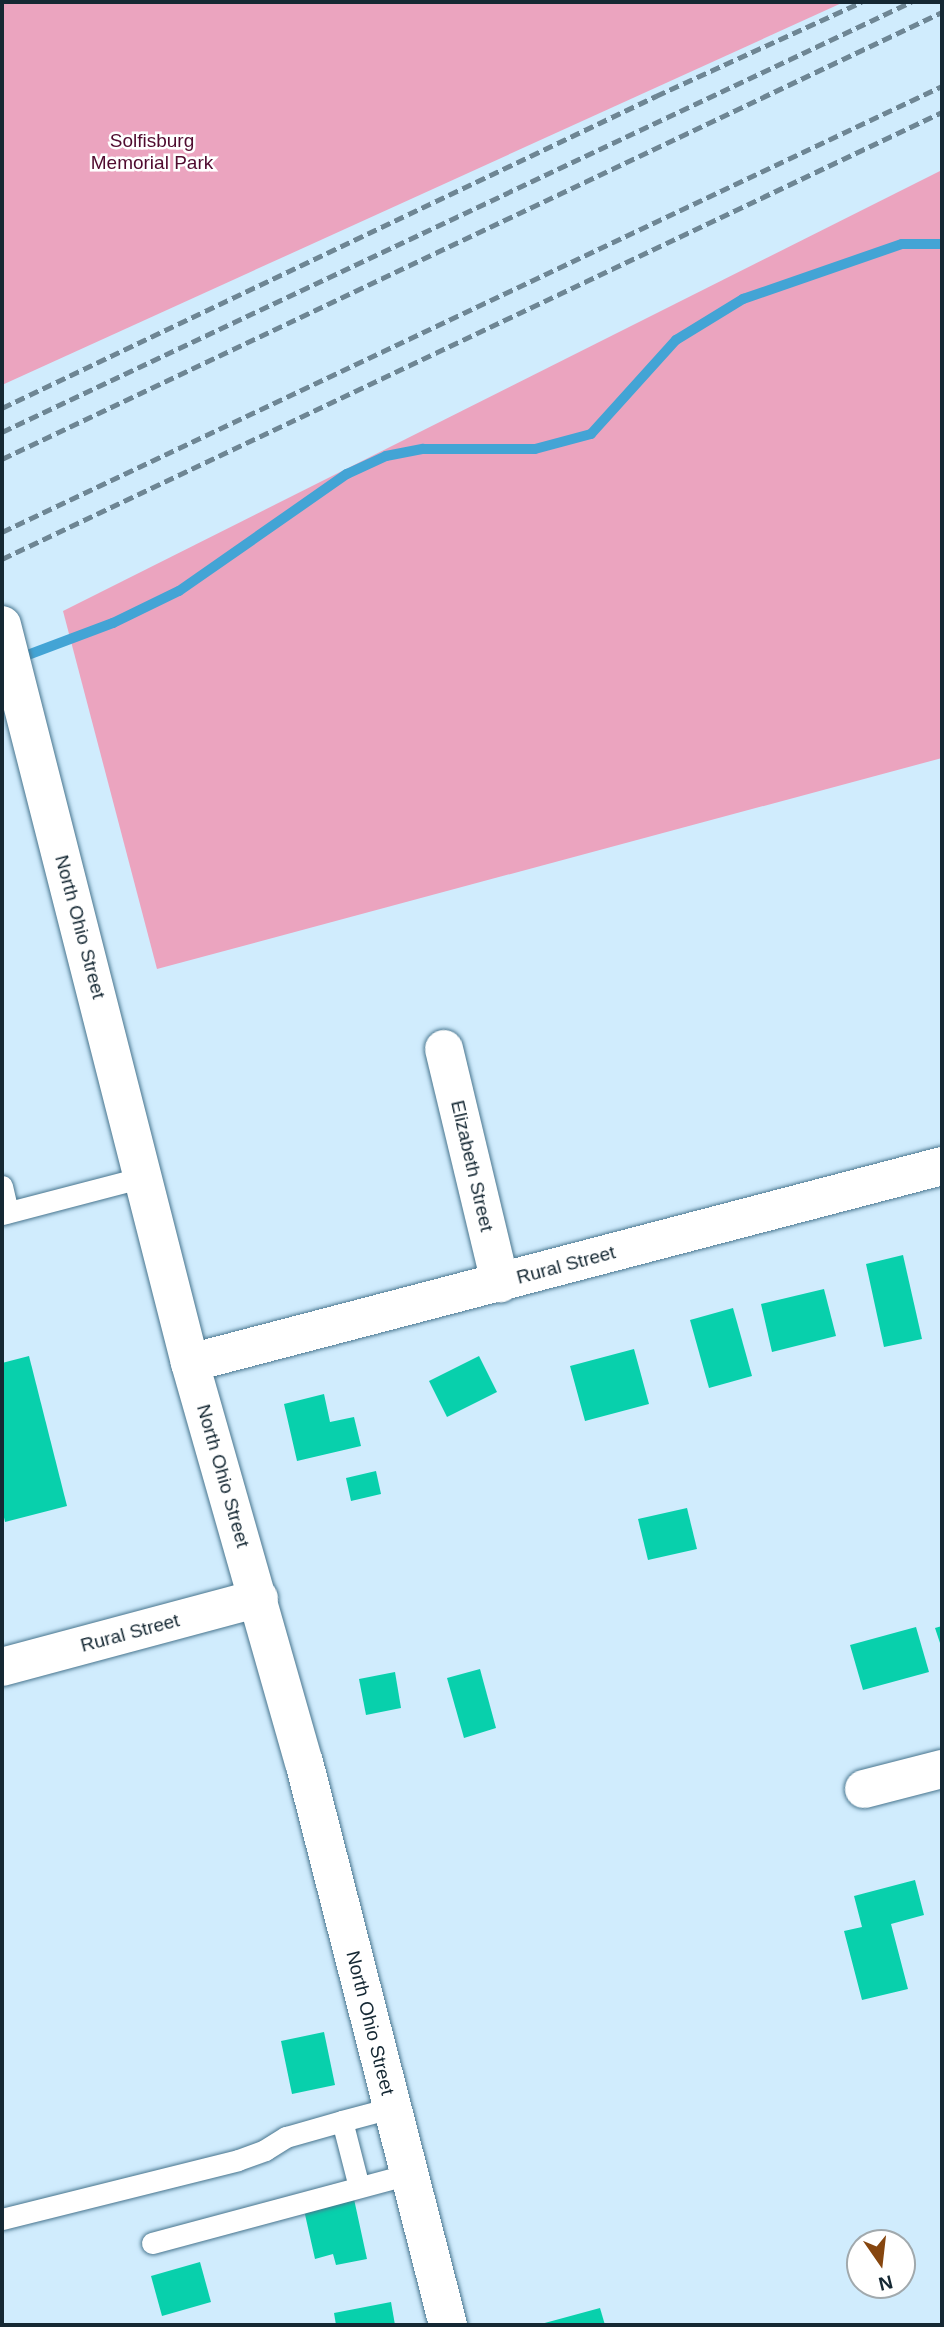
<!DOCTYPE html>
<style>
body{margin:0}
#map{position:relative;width:944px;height:2327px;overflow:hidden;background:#d0ecfd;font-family:Helvetica,sans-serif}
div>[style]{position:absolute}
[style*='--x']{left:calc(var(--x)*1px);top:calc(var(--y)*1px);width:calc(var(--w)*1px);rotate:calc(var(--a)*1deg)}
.green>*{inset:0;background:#eba4bf}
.stream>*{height:10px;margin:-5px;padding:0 5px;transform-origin:5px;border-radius:5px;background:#43a4d5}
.building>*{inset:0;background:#08d0ac}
.roads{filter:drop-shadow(0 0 2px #48758e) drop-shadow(0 0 2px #48758e)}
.lane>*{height:21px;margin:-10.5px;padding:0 10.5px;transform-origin:10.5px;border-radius:10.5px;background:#fff}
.street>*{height:38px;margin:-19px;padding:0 19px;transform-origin:19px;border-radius:19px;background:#fff}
.rail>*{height:5px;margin-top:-2.5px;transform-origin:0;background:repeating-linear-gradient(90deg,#6e8694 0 10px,transparent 0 15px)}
span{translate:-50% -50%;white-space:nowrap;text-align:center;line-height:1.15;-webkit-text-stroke:5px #fff;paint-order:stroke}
.park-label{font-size:19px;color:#500b2f}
.street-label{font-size:19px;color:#152833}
.frame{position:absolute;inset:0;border:4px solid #152833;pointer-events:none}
.north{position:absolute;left:846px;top:2229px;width:70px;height:70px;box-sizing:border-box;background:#fff;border:2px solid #a1a9ad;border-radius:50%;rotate:166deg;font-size:19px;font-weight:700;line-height:28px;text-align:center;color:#152833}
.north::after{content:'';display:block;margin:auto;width:24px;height:32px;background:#86460f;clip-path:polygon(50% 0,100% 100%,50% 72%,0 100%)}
</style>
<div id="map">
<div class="green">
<div style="clip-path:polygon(2px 2px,844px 2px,2px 385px)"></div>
<div style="clip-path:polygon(942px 170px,942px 758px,157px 969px,63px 611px)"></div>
</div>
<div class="stream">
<div style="--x:17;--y:659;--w:103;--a:-20.6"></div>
<div style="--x:113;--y:623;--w:73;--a:-25.9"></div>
<div style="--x:179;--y:591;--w:205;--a:-34.9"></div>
<div style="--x:347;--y:474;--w:43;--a:-24.8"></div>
<div style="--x:386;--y:456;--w:38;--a:-11"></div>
<div style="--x:423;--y:449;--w:112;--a:0"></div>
<div style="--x:535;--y:449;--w:58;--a:-15"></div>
<div style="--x:591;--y:434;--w:127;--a:-47.9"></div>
<div style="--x:676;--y:340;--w:79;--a:-31.5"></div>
<div style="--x:743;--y:299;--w:168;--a:-19.1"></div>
<div style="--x:902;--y:244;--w:40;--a:0"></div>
</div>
<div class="building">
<div style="clip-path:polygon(903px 1255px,922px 1339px,884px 1347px,866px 1264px)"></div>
<div style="clip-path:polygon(824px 1289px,836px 1336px,772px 1352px,761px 1304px)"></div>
<div style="clip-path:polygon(733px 1308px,752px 1376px,709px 1388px,690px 1320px)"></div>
<div style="clip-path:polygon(634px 1349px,649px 1404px,585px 1421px,570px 1366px)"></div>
<div style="clip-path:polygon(29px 1356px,67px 1506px,5px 1522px,2px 1508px,2px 1363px)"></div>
<div style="clip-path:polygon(479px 1356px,497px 1392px,447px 1417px,429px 1381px)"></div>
<div style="clip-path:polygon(324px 1394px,330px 1422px,354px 1417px,361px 1446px,297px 1461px,284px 1404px)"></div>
<div style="clip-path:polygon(376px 1471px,381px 1494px,351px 1501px,346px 1478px)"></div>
<div style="clip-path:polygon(687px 1508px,697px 1549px,648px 1560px,638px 1519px)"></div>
<div style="clip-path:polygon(942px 1626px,942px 1649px,935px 1628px)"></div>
<div style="clip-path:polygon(916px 1627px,929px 1672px,863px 1690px,850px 1645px)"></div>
<div style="clip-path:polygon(480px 1669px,496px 1728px,464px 1738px,447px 1678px)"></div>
<div style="clip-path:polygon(395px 1672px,401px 1708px,366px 1715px,359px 1679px)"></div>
<div style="clip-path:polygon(915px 1880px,924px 1915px,891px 1924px,908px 1989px,862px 2000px,844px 1931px,862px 1927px,854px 1896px)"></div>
<div style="clip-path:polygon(324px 2032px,335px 2085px,292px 2094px,281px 2041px)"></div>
<div style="clip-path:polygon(354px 2199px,367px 2259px,336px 2265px,333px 2254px,315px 2259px,304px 2210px)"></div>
<div style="clip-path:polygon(200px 2262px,211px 2302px,162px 2316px,151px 2276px)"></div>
<div style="clip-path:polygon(391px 2302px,395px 2325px,336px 2325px,334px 2313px)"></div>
<div style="clip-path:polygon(600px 2308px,605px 2325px,541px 2325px,541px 2324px)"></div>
</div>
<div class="roads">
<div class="lane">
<div style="--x:2;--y:1186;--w:27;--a:77"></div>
<div style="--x:2;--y:1214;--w:147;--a:-14.6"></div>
<div style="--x:359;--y:2187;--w:68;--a:-104.4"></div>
<div style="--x:342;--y:2121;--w:51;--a:-14.9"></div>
<div style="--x:2;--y:2219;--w:243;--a:-14"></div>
<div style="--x:238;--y:2160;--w:29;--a:-20"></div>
<div style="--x:265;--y:2150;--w:25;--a:-32"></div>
<div style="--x:286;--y:2137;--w:58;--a:-15.9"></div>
<div style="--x:152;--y:2243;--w:266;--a:-15"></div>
</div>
<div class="street">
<div style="--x:2;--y:625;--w:762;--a:75.71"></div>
<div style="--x:190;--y:1363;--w:415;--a:74.1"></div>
<div style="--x:304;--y:1762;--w:581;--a:75.65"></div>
<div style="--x:444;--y:1049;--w:241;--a:76.5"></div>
<div style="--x:190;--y:1363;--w:777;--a:-14.68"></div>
<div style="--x:2;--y:1667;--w:266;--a:-15"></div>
<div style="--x:864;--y:1789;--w:81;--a:-14.4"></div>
</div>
</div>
<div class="rail">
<div style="--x:2;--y:408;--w:725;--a:-25.5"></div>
<div style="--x:656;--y:96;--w:226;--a:-24.6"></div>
<div style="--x:2;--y:432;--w:1006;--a:-25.32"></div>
<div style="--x:2;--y:459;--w:1041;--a:-25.43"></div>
<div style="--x:2;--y:532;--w:1040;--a:-25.38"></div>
<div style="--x:2;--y:559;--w:1041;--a:-25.43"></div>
</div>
<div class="park-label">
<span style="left:152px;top:152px">Solfisburg<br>Memorial Park</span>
</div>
<div class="street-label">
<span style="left:80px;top:927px;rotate:75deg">North Ohio Street</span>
<span style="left:472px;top:1166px;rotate:77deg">Elizabeth Street</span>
<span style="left:566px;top:1265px;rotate:-15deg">Rural Street</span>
<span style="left:223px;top:1476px;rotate:74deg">North Ohio Street</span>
<span style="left:130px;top:1633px;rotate:-15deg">Rural Street</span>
<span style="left:370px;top:2023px;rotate:76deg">North Ohio Street</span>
</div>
<div class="frame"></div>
<div class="north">N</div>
</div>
